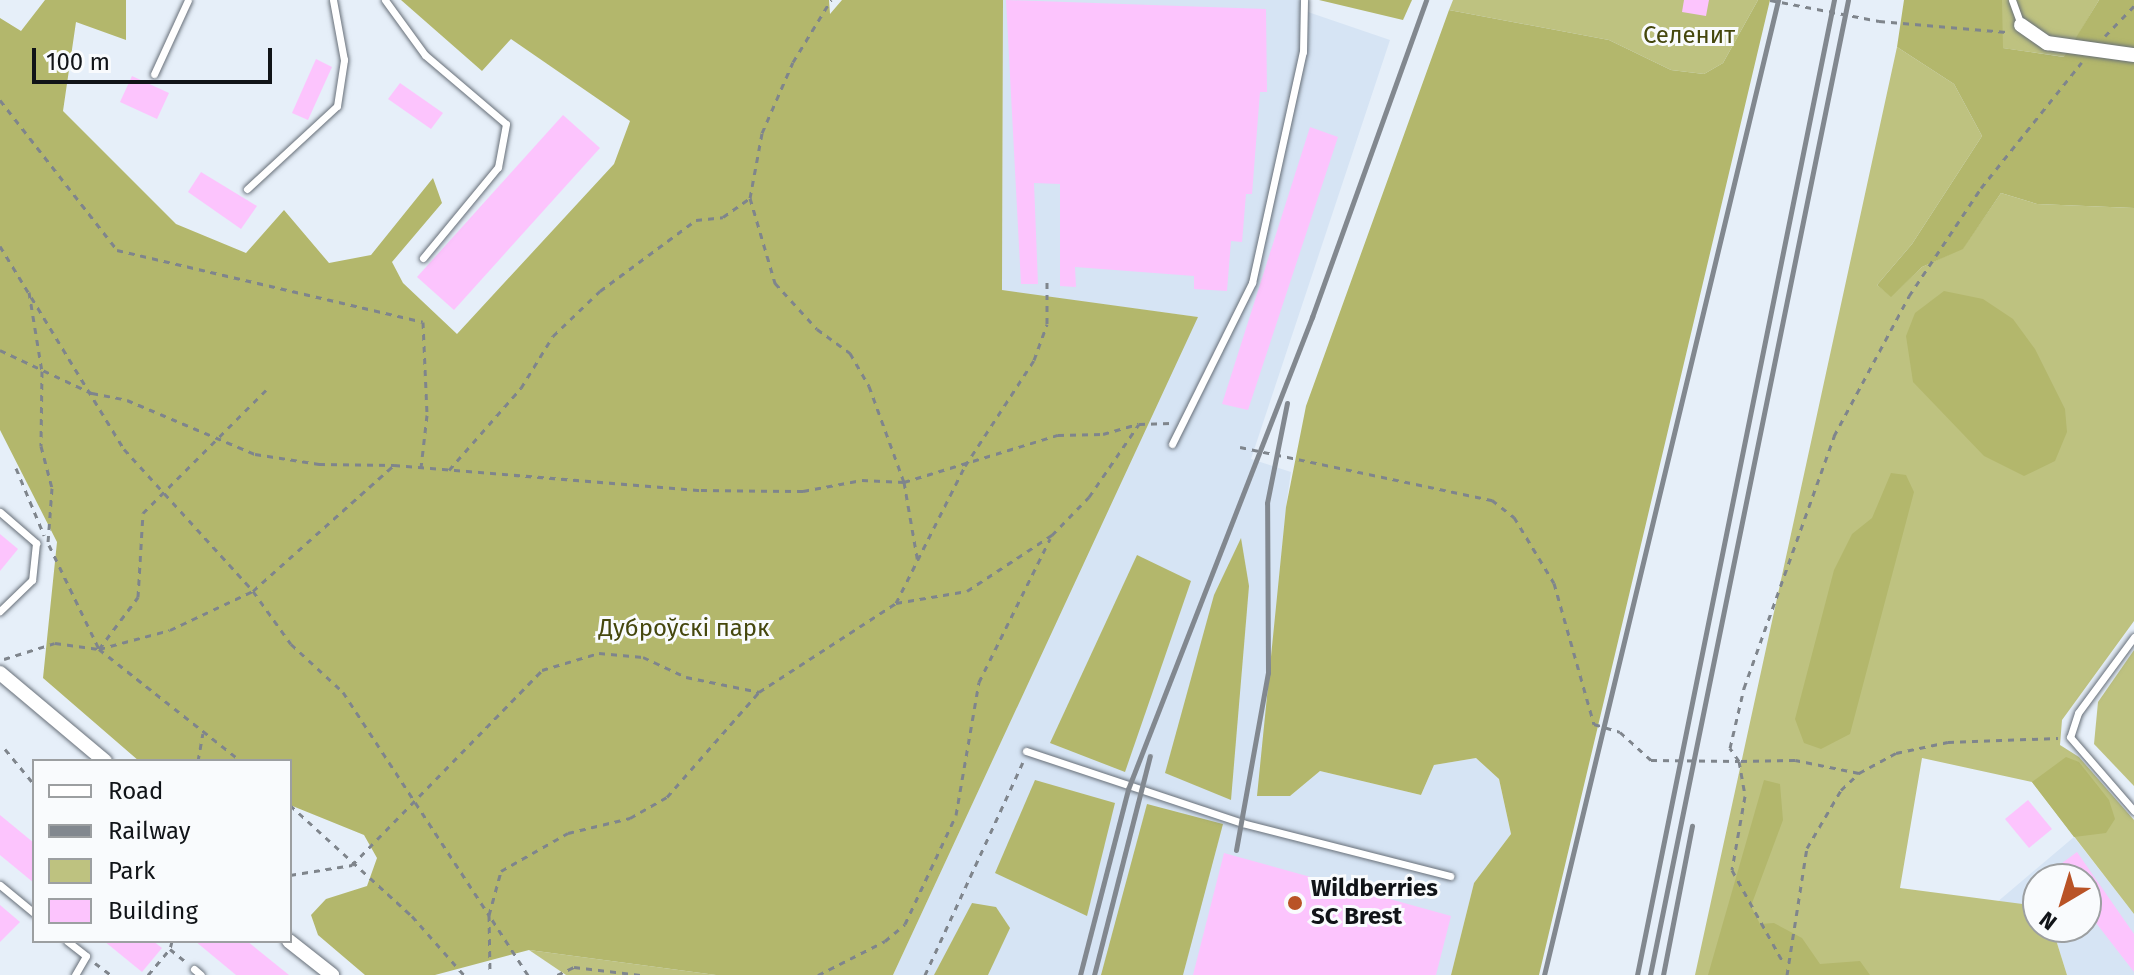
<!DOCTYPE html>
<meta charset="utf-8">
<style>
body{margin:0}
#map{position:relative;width:2134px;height:975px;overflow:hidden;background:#e6eff9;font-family:"Fira Sans",sans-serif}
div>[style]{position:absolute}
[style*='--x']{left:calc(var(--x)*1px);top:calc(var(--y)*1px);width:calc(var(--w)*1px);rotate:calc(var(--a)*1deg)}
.built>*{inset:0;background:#d6e4f4}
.green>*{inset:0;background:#bec280}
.forest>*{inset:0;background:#b3b76c}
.building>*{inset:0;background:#fcc4fd}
.path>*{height:3px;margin-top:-1.5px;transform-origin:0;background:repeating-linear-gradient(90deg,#7f858c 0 6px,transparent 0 12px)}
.roads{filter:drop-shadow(0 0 2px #676f78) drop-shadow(0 0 2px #676f78)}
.service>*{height:7px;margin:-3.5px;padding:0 3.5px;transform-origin:3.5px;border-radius:3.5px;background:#fff}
.minor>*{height:14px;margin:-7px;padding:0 7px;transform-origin:7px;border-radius:7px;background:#fff}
.rail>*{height:5px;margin:-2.5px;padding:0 2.5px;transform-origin:2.5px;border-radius:2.5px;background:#82888f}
.dots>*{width:22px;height:22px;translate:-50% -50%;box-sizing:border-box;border:4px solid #f9fbfd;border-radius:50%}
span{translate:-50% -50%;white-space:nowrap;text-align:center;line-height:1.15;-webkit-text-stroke:6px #f9fbfd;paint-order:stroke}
.park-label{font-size:24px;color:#45470d}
.poi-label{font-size:24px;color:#111418;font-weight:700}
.left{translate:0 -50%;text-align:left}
.legend{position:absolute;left:32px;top:759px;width:260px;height:184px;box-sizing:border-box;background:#f9fbfd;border:2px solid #9c9fa1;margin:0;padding:10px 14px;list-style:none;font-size:24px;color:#111418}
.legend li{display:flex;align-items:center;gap:16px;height:40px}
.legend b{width:40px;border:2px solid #9c9fa1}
.north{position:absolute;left:2022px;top:863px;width:80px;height:80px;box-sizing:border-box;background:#f9fbfd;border:2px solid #9c9fa1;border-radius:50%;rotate:218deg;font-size:22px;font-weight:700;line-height:32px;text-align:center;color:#111418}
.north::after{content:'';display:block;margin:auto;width:28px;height:36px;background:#b95326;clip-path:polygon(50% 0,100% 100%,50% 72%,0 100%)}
.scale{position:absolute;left:32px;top:48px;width:240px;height:36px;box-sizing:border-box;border:4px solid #111418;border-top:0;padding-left:10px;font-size:24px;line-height:28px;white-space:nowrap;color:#111418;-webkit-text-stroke:6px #f9fbfd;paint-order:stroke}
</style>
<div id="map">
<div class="built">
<div style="clip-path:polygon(1003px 0,1304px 0,1308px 12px,1390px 40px,1251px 459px,1291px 472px,1286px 507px,1290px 796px,1320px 771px,1421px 795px,1434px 765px,1476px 758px,1499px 779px,1511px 834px,1474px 883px,1451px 975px,893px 975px,1197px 317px,1002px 291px)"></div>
<div style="clip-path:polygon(2074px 837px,2134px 914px,2134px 975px,2067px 975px,2052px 927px,2086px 927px,2086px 879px,2038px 879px,2038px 906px,1996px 903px)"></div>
</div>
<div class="green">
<div style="clip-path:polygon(1453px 0,1758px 0,1723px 63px,1704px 74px,1671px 70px,1609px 40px,1449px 10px)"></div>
<div style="clip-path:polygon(2002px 0,2099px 0,2065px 57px,2002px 48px)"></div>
<div style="clip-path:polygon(1897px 47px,1954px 84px,1982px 136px,1912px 244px,1877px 285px,1891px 296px,1922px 267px,1963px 248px,2001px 193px,2037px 204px,2134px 208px,2134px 621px,2062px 720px,2060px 745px,2079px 757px,2134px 820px,2134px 914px,2032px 782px,1922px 758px,1900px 888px,2038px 906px,2038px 927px,2052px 927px,2067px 975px,1695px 975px)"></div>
<div style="clip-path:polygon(2134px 650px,2134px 786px,2094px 744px,2098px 702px)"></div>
<div style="clip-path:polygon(529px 950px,716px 975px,566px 975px)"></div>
</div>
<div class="forest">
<div style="clip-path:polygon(45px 0,126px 0,126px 40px,76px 22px,63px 111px,176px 224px,246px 253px,284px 210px,329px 263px,371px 255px,433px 178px,442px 203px,392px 262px,403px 283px,457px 334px,614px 164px,630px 121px,511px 39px,482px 71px,401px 0,829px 0,830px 14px,842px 0,1003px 0,1002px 290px,1198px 317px,893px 975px,716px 975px,529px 950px,435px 975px,365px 975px,318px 935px,311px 915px,326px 899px,367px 886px,377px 858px,364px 835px,290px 805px,290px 761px,139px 761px,43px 678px,57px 542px,0 430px,0 18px,21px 31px)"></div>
<div style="clip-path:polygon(1319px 0,1412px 0,1403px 20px)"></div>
<div style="clip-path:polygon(1758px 0,1770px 0,1539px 975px,1451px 975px,1474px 883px,1511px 834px,1499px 779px,1476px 758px,1434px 765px,1421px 795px,1320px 771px,1290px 796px,1257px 796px,1286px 507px,1306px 406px,1449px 10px,1609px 40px,1671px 70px,1704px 74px,1723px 63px)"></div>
<div style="clip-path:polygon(1904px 0,2002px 0,2003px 48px,2064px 57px,2099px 0,2134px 0,2134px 208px,2037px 204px,2001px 193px,1963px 249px,1922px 267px,1891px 297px,1877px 285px,1912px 244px,1982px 136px,1954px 84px,1897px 47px)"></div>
<div style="clip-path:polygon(1944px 291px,1983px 299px,2013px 319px,2035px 349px,2065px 409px,2067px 432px,2055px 461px,2024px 476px,1984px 456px,1913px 382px,1906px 336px,1915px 313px)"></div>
<div style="clip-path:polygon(1891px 473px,1906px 475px,1914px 492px,1850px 734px,1821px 749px,1804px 743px,1795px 719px,1834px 570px,1852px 534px,1872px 518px)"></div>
<div style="clip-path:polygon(1241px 538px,1249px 586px,1231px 800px,1165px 773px,1214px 595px)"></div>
<div style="clip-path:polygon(1137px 555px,1191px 581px,1125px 772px,1050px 743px)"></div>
<div style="clip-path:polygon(2066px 757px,2079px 762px,2109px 800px,2115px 819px,2106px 833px,2074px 837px,2032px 782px)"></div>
<div style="clip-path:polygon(1035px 780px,1115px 803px,1087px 916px,995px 873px)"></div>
<div style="clip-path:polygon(1764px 780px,1780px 784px,1783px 820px,1751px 906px,1760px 924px,1774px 923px,1802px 938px,1820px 964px,1860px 961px,1870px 975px,1708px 975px)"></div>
<div style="clip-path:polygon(1147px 804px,1223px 824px,1183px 975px,1101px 975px)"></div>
<div style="clip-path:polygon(972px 903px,996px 907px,1010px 928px,988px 975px,934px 975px)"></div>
</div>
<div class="building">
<div style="clip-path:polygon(1006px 0,1266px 9px,1267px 92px,1260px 92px,1252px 194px,1246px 194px,1242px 242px,1231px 241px,1227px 291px,1194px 289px,1194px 276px,1075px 267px,1076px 287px,1060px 286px,1060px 184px,1034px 183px,1038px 284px,1021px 284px)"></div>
<div style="clip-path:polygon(1684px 0,1709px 0,1706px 16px,1682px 12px)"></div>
<div style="clip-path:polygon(316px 59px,332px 67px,308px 120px,292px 113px)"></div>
<div style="clip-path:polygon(132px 76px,169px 93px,157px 119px,120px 102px)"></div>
<div style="clip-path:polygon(400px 83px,443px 113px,431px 129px,388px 99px)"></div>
<div style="clip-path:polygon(563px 115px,600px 148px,454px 310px,417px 277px)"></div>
<div style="clip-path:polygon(1310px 127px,1338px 137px,1248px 410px,1222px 404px)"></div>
<div style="clip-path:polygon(201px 172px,257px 206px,241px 229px,188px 192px)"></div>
<div style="clip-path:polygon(0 534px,18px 549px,0 571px)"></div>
<div style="clip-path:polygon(2028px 800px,2052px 829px,2029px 848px,2005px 819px)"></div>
<div style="clip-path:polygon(0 815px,34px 843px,34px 883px,0 855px)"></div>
<div style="clip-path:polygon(2077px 852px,2134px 934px,2134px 972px,2086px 910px,2086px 879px,2062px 879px,2054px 869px)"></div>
<div style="clip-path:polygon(1224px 853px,1451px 916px,1436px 975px,1193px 975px)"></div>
<div style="clip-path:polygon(0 905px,20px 922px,0 942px)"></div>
<div style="clip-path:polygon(104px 941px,153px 941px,162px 948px,142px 972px)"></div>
<div style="clip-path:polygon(195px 941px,247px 941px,289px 975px,236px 975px)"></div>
</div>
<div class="path">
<div style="--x:1770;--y:0;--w:111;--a:10.9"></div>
<div style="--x:1879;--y:21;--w:128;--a:4.9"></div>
<div style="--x:2105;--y:36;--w:42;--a:-46"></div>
<div style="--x:0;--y:100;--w:190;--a:52"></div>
<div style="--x:117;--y:250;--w:314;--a:13.2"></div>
<div style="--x:423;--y:322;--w:93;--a:87.5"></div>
<div style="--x:427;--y:415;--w:53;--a:96.5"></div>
<div style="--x:750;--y:198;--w:89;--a:73.6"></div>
<div style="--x:775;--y:283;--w:62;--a:47.6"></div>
<div style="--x:817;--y:329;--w:41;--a:36"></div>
<div style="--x:850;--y:353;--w:38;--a:60"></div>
<div style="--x:869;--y:386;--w:102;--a:70"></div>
<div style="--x:904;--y:482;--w:82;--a:80.2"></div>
<div style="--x:0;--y:246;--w:238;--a:58.6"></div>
<div style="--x:124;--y:449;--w:192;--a:47.7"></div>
<div style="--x:253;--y:591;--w:65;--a:54.4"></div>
<div style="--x:291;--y:644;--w:71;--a:42.7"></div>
<div style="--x:343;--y:692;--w:267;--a:56.8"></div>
<div style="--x:489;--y:915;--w:60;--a:89"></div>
<div style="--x:29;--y:292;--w:80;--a:80.7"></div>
<div style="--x:42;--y:371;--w:75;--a:90.8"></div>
<div style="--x:41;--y:446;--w:43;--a:75.3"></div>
<div style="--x:52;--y:488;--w:54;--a:94.2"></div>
<div style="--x:0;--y:350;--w:102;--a:25.1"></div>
<div style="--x:92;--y:393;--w:36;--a:11"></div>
<div style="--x:127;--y:400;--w:139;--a:22.9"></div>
<div style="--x:255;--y:454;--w:65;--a:8.9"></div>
<div style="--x:319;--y:464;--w:75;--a:0.8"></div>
<div style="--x:1240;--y:447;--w:258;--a:11.9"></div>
<div style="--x:1492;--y:500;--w:28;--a:38"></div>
<div style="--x:1514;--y:517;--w:77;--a:58.8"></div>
<div style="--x:1554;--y:583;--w:147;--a:74.2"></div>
<div style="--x:1594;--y:724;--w:27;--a:17"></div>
<div style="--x:1620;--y:732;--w:42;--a:42.1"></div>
<div style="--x:1651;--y:760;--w:88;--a:0.7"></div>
<div style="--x:1739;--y:761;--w:36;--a:80"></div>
<div style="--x:1745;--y:796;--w:75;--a:100"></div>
<div style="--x:1732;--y:870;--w:107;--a:61"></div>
<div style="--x:16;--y:468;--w:73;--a:67.3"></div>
<div style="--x:449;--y:470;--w:109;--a:-48.7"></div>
<div style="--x:521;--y:388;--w:61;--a:-58.4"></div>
<div style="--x:553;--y:336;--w:65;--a:-43.8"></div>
<div style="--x:600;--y:291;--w:119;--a:-36.5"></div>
<div style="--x:696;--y:220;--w:27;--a:-6"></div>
<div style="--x:723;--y:217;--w:33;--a:-35"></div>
<div style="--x:750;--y:198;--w:66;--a:-79.5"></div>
<div style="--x:762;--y:133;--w:77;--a:-66.4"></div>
<div style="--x:793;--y:62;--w:73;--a:-58.5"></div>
<div style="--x:49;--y:545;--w:115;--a:64.3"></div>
<div style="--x:99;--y:649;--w:181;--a:38.3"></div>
<div style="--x:896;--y:603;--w:153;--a:-63.3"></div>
<div style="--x:965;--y:466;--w:126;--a:-56.9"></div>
<div style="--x:1034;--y:360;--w:38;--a:-70"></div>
<div style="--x:1047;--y:324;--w:44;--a:-90"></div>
<div style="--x:99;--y:649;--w:65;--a:-53.1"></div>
<div style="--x:138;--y:597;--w:84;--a:-86.6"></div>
<div style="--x:143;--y:513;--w:174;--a:-45"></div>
<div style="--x:4;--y:659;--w:53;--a:-17.4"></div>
<div style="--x:55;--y:643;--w:44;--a:7.8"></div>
<div style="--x:99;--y:649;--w:73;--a:-15"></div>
<div style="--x:170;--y:630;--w:92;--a:-25.2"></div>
<div style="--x:253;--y:591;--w:189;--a:-41.8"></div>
<div style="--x:394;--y:465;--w:308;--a:4.7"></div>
<div style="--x:701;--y:490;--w:102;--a:0.6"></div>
<div style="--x:803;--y:491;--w:60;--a:-10.6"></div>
<div style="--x:862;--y:480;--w:42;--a:2.7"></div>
<div style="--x:904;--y:482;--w:161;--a:-17"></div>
<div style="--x:1058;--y:435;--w:45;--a:-1.3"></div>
<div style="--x:1103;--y:434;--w:37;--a:-16"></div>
<div style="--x:5;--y:749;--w:45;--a:50.4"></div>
<div style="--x:198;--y:761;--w:28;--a:-80"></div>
<div style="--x:1859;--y:773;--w:65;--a:-168.5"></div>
<div style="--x:1795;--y:760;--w:56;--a:179"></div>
<div style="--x:1739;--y:761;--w:16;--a:-125"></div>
<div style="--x:1730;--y:748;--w:62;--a:-76.9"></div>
<div style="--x:1744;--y:688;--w:268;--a:-70.3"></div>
<div style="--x:1834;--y:436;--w:159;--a:-61.8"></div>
<div style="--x:1909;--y:296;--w:130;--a:-56.3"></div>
<div style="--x:1981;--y:188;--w:161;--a:-51.3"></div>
<div style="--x:290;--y:805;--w:165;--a:42.3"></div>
<div style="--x:412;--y:916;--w:79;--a:48.6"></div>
<div style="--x:290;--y:875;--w:63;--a:-9.2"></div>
<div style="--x:352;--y:865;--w:272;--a:-45.7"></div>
<div style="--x:542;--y:670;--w:59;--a:-16.6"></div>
<div style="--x:599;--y:653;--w:44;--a:5.2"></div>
<div style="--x:643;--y:657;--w:47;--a:24.9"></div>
<div style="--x:686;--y:677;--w:75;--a:11.6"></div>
<div style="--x:759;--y:692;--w:163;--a:-33"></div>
<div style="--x:896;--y:603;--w:72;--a:-9.6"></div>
<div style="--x:967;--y:591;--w:102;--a:-33.4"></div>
<div style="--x:1052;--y:535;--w:53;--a:-45.8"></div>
<div style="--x:1089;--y:497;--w:88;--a:-55.6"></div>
<div style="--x:1139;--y:424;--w:32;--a:-2"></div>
<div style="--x:172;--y:941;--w:8;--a:104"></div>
<div style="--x:170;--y:949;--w:21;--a:39"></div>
<div style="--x:95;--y:963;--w:20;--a:37"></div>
<div style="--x:148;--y:975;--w:34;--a:-50"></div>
<div style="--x:528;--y:975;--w:72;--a:-123"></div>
<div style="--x:489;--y:915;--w:46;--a:-74.7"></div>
<div style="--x:501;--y:871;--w:77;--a:-29.6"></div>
<div style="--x:568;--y:833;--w:64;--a:-13.6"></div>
<div style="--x:630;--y:818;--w:43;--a:-29.6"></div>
<div style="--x:667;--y:797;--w:140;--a:-48.8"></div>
<div style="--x:557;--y:975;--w:19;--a:-25"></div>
<div style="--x:574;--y:967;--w:67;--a:6.8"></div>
<div style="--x:818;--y:975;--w:75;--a:-26.9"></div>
<div style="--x:885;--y:941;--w:26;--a:-40"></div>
<div style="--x:905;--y:924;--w:120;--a:-64.9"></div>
<div style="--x:956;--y:815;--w:135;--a:-80.2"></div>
<div style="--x:979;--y:682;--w:160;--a:-63.6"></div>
<div style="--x:925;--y:975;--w:234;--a:-65.3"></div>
<div style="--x:1787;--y:975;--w:129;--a:-81.1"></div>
<div style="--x:1807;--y:848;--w:67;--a:-59.6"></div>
<div style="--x:1841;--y:790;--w:25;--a:-43"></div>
<div style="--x:1859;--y:773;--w:42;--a:-28.4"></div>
<div style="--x:1896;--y:753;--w:53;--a:-11.9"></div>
<div style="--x:1948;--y:742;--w:110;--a:-2.1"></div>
</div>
<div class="roads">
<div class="service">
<div style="--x:385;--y:0;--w:68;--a:54"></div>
<div style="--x:425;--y:55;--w:106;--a:40.4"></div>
<div style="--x:506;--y:124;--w:44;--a:100.5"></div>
<div style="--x:498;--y:167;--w:118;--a:129.5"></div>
<div style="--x:2012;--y:0;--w:27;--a:70"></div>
<div style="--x:154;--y:74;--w:81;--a:-65.3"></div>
<div style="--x:247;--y:189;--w:122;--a:-42.7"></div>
<div style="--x:337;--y:106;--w:47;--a:-81.3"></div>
<div style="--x:344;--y:60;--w:61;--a:-100.4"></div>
<div style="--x:1172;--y:444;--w:180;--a:-63.6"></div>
<div style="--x:1252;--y:283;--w:237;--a:-77.6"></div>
<div style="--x:1303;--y:52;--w:52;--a:-88.9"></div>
<div style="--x:0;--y:512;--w:48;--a:40.7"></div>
<div style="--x:36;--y:543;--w:37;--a:96"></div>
<div style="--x:32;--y:580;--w:45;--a:135.9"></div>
<div style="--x:2134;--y:637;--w:94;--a:126.4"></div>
<div style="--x:2078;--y:713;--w:25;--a:108"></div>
<div style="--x:2070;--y:737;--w:98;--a:49.1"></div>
<div style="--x:1026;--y:751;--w:228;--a:18.4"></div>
<div style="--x:1242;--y:823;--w:215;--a:14.3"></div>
<div style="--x:0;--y:885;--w:44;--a:39.5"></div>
<div style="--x:67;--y:941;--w:24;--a:38"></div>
<div style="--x:86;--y:956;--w:22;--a:120"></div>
<div style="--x:194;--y:969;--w:9;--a:41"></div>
</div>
<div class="minor">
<div style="--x:2021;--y:25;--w:32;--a:35"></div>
<div style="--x:2047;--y:43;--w:88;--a:7.9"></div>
<div style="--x:0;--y:673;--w:137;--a:40"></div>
<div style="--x:289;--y:941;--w:55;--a:38.3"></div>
</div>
</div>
<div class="rail">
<div style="--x:1236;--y:850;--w:180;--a:-79.8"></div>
<div style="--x:1268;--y:673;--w:170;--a:-90.3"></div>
<div style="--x:1267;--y:503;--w:102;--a:-78.7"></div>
<div style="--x:1080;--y:975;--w:192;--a:-75.5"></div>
<div style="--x:1128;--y:789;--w:507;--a:-68.7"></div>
<div style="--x:1312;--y:317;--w:337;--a:-70.2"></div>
<div style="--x:1094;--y:975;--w:226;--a:-75.7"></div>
<div style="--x:1544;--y:975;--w:1003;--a:-76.5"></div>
<div style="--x:1637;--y:975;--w:995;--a:-78.58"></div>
<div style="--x:1650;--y:975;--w:995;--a:-78.52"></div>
<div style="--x:1663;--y:975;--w:152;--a:-79"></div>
</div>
<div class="dots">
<div style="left:1295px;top:903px;background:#b95326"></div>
</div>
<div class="park-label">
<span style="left:1689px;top:36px">Селенит</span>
<span style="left:684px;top:629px">Дуброўскі парк</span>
</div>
<div class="poi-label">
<span class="left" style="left:1311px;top:903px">Wildberries<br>SC Brest</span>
</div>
<ul class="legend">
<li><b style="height:10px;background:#fff"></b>Road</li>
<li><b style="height:10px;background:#82888f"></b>Railway</li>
<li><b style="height:22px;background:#bec280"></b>Park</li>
<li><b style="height:22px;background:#fcc4fd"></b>Building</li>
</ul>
<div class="north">N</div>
<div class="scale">100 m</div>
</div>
